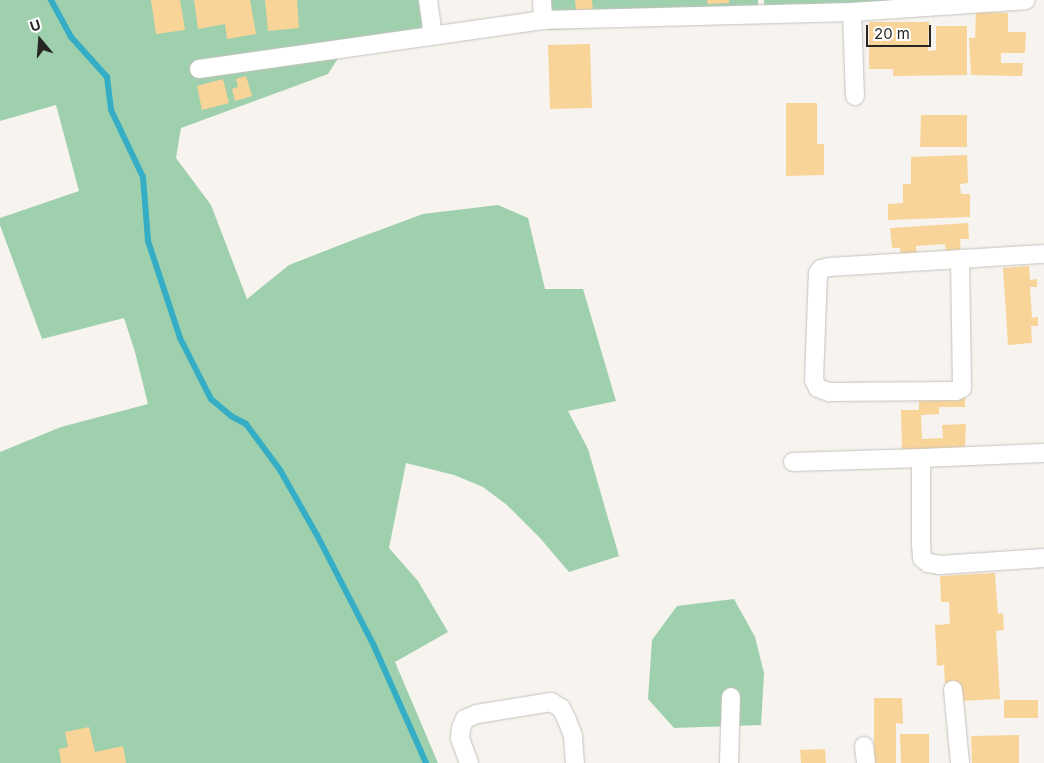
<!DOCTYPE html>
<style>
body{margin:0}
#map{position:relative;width:1044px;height:763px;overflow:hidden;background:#f7f3ef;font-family:Inter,sans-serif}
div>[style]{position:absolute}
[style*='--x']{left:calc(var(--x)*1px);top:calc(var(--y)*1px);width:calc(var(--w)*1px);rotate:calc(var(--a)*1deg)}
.green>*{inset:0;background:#9fd0ae}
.stream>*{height:6px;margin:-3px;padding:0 3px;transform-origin:3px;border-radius:3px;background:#35aec5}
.building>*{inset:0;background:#f9d499}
.roads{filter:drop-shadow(0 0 1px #c5c2be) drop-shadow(0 0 1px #c5c2be)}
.minor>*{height:18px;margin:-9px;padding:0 9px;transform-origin:9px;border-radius:9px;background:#fff}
span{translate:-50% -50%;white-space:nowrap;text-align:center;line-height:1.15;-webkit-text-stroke:4px #fff;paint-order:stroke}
.north{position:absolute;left:15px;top:15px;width:50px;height:50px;-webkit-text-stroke:4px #fff;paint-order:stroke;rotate:342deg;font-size:14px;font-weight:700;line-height:20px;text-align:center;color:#272624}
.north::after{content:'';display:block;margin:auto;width:18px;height:22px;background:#272624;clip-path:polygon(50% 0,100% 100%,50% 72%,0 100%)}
.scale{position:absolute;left:866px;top:25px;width:65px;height:22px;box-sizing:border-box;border:2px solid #272624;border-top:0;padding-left:6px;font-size:15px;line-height:18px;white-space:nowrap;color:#272624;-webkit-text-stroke:4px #fff;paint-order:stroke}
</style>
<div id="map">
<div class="green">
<div style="clip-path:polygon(0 0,419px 0,425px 43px,344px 49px,328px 74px,181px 128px,176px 158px,211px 205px,247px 299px,289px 265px,358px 238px,423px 214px,498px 205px,528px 218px,545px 289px,583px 289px,616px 401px,568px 411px,588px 449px,619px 556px,569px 572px,540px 538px,507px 505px,483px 487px,454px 475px,406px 463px,389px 548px,418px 581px,448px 632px,395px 662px,438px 763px,0 763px,0 452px,61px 427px,148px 404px,135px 352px,124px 318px,42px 339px,0 225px,0 218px,79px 191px,56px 105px,0 121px)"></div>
<div style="clip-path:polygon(548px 0,758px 0,758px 19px,548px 30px)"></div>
<div style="clip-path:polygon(764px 0,954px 0,765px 21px)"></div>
<div style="clip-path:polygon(734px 599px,755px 637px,764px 673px,761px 725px,674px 728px,648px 699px,652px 640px,677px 606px)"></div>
</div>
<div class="stream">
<div style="--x:51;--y:0;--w:42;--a:61.6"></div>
<div style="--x:71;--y:37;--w:54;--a:48"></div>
<div style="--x:107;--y:77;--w:33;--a:83"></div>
<div style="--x:111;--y:110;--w:74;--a:64.5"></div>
<div style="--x:143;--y:177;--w:64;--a:85.5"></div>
<div style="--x:148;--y:241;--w:102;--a:71.7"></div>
<div style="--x:180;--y:338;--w:68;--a:63.1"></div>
<div style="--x:211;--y:399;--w:26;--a:40"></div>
<div style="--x:231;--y:416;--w:17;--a:28"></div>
<div style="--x:246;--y:424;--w:57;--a:53.5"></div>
<div style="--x:280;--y:470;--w:75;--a:60.4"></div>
<div style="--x:317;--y:535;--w:125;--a:62.8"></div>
<div style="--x:374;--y:646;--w:128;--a:66"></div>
</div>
<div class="building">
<div style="clip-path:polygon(151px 0,180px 0,185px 30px,156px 34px)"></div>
<div style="clip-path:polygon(194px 0,250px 0,256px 34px,227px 39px,225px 24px,198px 29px)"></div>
<div style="clip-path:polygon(265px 0,297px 0,299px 28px,268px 31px)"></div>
<div style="clip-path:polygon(575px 0,592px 0,593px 11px,576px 11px)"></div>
<div style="clip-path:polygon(707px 0,729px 0,729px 3px,708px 4px)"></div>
<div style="clip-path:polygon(976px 12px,1008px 13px,1008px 32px,1026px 32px,1025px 53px,1001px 53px,1001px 63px,1023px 63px,1022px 76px,971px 75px,969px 38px,975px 38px)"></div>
<div style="clip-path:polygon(869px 22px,929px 22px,928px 51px,936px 50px,936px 26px,967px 26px,967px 75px,893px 76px,893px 69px,869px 69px)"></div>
<div style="clip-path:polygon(590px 44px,592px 108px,550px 109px,548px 45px)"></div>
<div style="clip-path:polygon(246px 76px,252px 96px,235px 101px,232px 89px,238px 87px,236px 79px)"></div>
<div style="clip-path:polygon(223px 79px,229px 103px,202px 110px,197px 86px)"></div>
<div style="clip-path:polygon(786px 103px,817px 103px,817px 144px,824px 144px,824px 175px,786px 176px)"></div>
<div style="clip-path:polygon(921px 115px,967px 115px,967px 147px,920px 147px)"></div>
<div style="clip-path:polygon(967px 155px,968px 183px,960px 184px,961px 194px,970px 194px,970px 217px,888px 220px,888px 204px,903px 203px,903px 184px,911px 184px,911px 157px)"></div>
<div style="clip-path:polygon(968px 223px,969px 239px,960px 239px,961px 255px,946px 256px,945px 244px,916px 246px,917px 256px,901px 257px,900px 248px,892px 248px,890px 228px)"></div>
<div style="clip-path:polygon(1029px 266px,1030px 280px,1037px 279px,1037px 287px,1030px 287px,1032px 318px,1038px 317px,1038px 326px,1031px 326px,1032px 343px,1008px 345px,1003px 268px)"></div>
<div style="clip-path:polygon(965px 397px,965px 407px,939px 407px,939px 414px,921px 415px,922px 439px,943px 438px,942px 425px,966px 424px,965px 448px,902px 450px,901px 410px,919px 410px,919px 398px)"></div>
<div style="clip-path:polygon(995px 573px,998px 614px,1003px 613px,1004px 630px,996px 631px,1000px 699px,958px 701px,957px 682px,945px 683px,944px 665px,937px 666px,935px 625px,950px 624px,949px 602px,941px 602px,940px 576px)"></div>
<div style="clip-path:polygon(874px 698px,902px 698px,903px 724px,896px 723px,896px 763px,874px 763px)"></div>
<div style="clip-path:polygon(1004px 700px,1038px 700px,1038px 718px,1004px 718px)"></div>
<div style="clip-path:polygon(89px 727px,95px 752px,123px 746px,126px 763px,61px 763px,59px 749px,68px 747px,65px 732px)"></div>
<div style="clip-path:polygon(900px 734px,929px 734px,929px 763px,901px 763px)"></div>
<div style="clip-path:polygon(1019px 735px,1019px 763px,972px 763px,971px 736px)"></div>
<div style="clip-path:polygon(825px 749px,826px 763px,801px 763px,800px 750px)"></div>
</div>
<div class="roads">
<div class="minor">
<div style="--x:428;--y:0;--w:34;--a:82"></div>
<div style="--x:542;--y:0;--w:20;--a:87"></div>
<div style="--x:852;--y:12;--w:84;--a:88"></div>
<div style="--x:199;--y:69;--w:347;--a:-8.1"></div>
<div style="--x:543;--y:20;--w:309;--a:-1.5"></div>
<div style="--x:852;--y:12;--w:174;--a:-3.9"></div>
<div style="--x:960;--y:259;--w:129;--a:89.1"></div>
<div style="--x:962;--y:388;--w:7;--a:153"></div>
<div style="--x:956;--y:391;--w:127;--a:179.5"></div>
<div style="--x:829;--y:392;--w:12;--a:-160"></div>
<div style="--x:818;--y:388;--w:9;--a:-117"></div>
<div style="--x:814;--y:380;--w:107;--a:-87.9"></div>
<div style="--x:818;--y:273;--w:5;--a:-53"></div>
<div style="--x:821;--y:269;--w:9;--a:-13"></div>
<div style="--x:830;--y:267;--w:214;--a:-3.5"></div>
<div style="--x:921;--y:458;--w:123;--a:-2.3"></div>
<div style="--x:793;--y:462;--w:128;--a:-1.8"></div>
<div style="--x:921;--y:458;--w:86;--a:90"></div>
<div style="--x:921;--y:544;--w:14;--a:86"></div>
<div style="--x:922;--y:558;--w:8;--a:40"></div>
<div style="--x:928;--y:563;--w:12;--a:9"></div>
<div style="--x:940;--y:565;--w:104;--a:-3.9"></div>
<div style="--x:953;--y:690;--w:73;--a:84.5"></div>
<div style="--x:864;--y:746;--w:17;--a:83"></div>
<div style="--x:469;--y:763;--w:27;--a:-110"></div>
<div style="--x:460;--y:738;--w:10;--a:-84"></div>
<div style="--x:461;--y:728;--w:10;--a:-66"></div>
<div style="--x:465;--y:719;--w:13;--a:-23"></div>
<div style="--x:477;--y:714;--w:75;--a:-9.2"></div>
<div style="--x:551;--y:702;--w:12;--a:31"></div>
<div style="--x:561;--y:708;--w:13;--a:63"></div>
<div style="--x:567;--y:720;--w:17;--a:69"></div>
<div style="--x:573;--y:736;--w:27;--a:86"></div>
<div style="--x:729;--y:763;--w:66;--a:-88.3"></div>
</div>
</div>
<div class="north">U</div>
<div class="scale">20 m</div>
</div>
